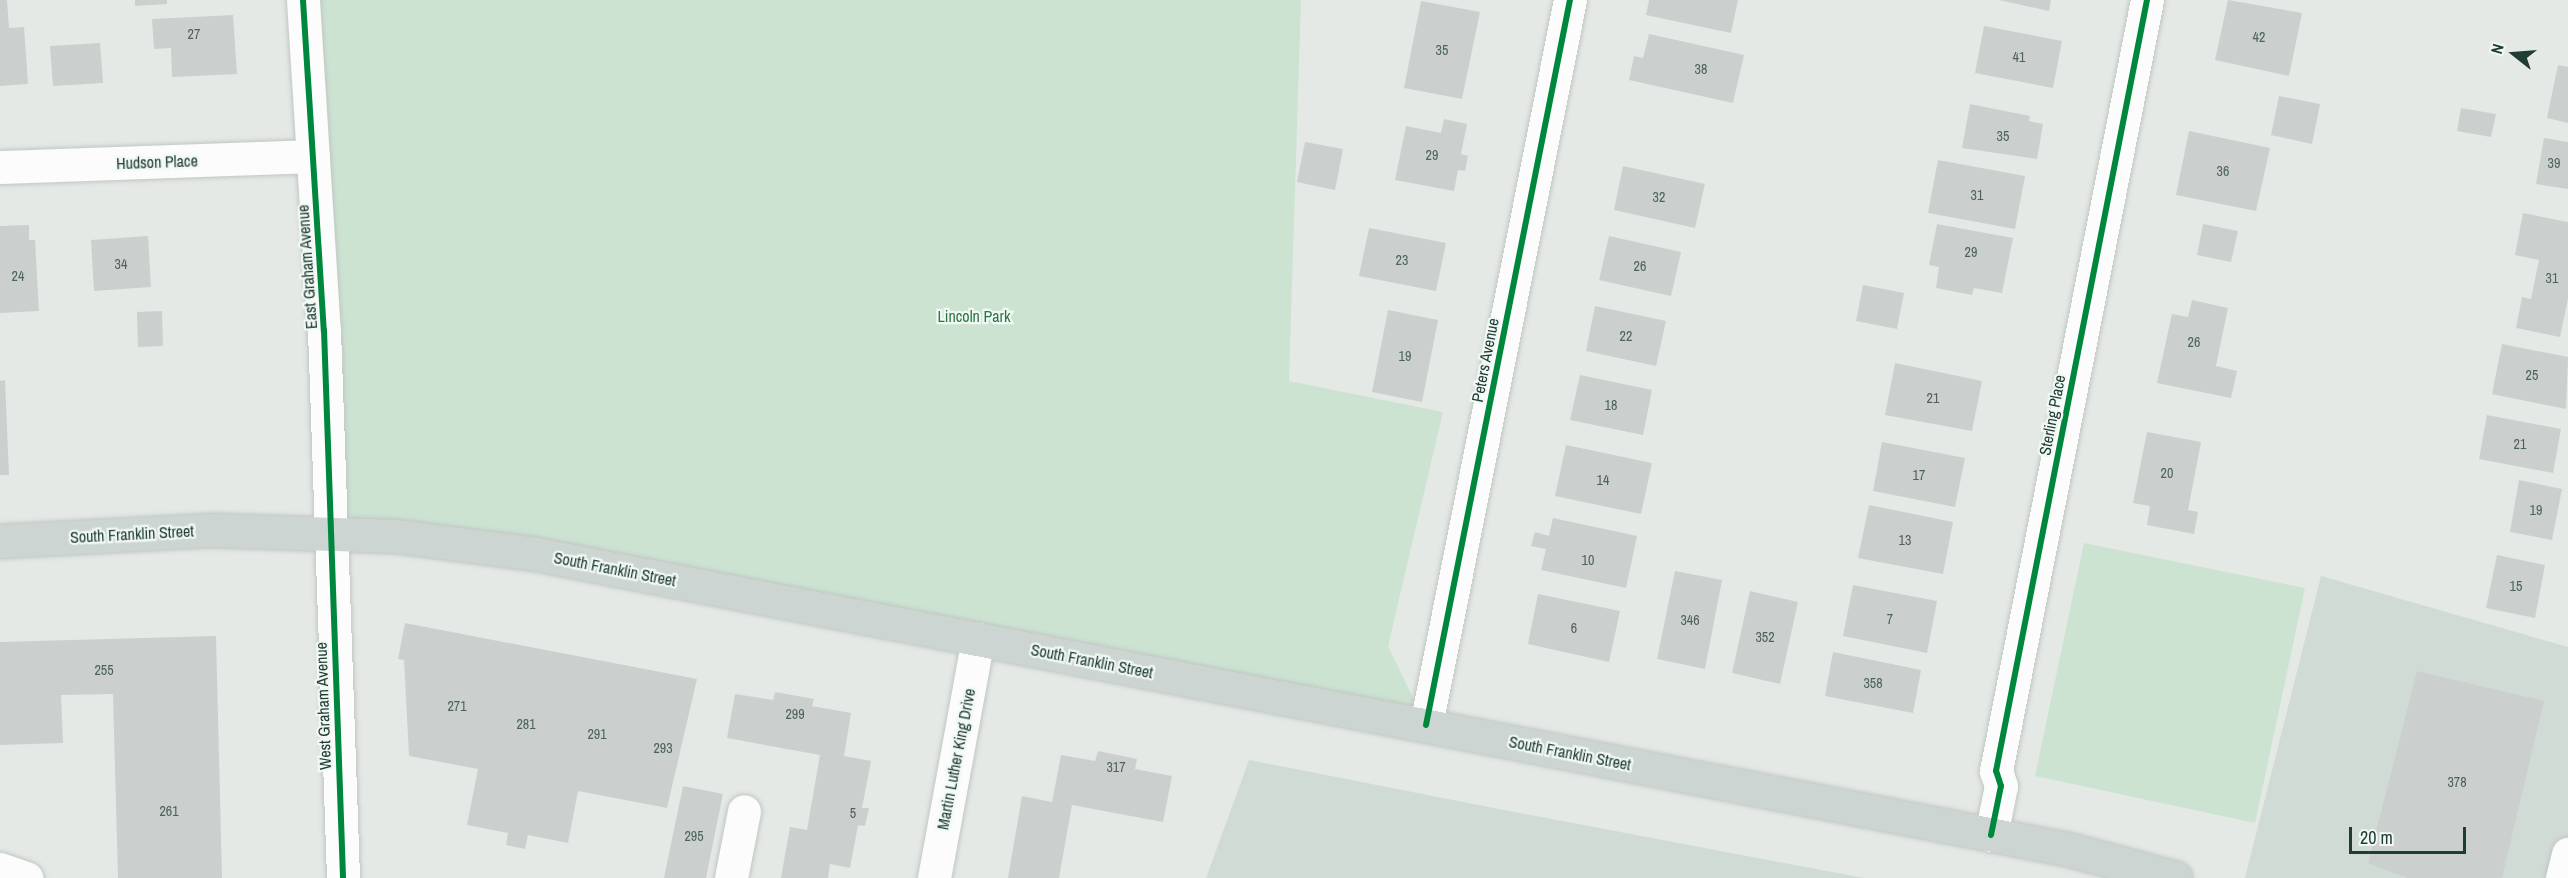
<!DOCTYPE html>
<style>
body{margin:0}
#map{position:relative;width:2568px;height:878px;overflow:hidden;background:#e4e9e6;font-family:"Archivo Narrow",sans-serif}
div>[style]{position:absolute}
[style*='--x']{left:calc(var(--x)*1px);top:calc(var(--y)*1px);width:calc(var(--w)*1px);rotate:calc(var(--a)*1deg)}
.built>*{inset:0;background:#d1dbd6}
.green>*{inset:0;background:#cce3d2}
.building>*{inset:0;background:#cbd0ce}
.roads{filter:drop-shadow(0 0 2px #c1c6c3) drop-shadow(0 0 2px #c1c6c3)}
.minor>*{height:33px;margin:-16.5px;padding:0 16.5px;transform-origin:16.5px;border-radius:16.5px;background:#fbfcfb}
.major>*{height:33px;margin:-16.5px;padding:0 16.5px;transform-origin:16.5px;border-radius:16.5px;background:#cdd5d2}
.cycleway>*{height:6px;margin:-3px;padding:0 3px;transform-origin:3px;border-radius:3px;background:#00873e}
span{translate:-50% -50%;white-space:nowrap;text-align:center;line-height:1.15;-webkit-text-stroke:4.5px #f1f8f4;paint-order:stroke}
.number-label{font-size:14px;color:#4c625b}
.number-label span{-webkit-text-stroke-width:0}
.street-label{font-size:16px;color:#203d34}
.park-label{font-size:16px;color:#297544}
.north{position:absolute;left:2484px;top:24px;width:60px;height:60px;-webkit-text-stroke:4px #f1f8f4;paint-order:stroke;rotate:287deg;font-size:16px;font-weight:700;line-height:24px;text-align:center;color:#203d34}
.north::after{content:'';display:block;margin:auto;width:21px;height:27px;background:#203d34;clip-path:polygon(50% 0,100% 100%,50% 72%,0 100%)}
.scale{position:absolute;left:2349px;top:827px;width:117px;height:27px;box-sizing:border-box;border:3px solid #203d34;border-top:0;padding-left:8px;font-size:18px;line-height:21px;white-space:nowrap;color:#203d34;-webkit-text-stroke:4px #f1f8f4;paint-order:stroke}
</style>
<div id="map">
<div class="built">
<div style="clip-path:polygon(2321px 576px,2568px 647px,2568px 849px,2561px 878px,2245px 878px)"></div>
<div style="clip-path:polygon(1249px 760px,1504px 810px,1864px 878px,1206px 878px)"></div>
</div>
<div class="green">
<div style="clip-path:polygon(303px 0,1301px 0,1289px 381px,1443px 412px,1388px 646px,1426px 725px,331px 533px)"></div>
<div style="clip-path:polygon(2084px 543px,2305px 588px,2255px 823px,2035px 776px)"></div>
</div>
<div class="building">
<div style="clip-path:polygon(0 0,7px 0,9px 28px,24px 27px,28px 84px,0 86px)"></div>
<div style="clip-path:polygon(135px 0,167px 0,167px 4px,135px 6px)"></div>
<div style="clip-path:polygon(1649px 0,1738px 0,1731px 33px,1646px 15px)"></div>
<div style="clip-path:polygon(1999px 0,2051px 0,2049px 11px)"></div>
<div style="clip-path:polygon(2228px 0,2302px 13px,2289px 76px,2215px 60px)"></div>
<div style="clip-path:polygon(1421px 1px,1480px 12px,1462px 99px,1404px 88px)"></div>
<div style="clip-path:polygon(233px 15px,237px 74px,172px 77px,171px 48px,154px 49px,152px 19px)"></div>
<div style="clip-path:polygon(1984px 26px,2062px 41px,2053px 88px,1975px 73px)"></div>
<div style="clip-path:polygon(1649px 34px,1744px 55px,1733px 103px,1629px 80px,1634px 56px,1643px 58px)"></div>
<div style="clip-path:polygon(100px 43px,103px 83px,53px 86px,50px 46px)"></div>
<div style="clip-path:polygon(2558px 65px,2568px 67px,2568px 123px,2547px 118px)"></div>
<div style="clip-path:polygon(2279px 96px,2320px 104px,2312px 144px,2271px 135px)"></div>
<div style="clip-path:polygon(1970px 104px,2030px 116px,2029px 121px,2043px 124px,2037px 159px,1962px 148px)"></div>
<div style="clip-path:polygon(2461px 108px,2496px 114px,2491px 137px,2457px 131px)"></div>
<div style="clip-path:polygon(1444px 119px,1467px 124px,1461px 154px,1468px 156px,1465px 171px,1458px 170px,1454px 191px,1395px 180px,1406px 126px,1441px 133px)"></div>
<div style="clip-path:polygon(2189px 131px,2270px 148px,2256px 211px,2176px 195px)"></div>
<div style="clip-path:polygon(2544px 138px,2568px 142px,2568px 189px,2536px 184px)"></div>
<div style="clip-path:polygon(1305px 142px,1343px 149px,1335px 190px,1297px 182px)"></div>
<div style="clip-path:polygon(1938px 160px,2025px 176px,2015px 229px,1928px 213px)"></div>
<div style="clip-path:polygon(1623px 166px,1705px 184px,1695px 228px,1614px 210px)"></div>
<div style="clip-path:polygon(2523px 213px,2568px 222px,2568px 299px,2560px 337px,2516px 328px,2522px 297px,2531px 299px,2539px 260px,2515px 255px)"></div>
<div style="clip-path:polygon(1937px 224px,2013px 238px,2002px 293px,1974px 288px,1972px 295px,1936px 288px,1939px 267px,1929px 265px)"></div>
<div style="clip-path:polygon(2203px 224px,2238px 231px,2231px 262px,2197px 255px)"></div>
<div style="clip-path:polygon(29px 225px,29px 240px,35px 240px,39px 311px,0 313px,0 226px)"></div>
<div style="clip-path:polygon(1369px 228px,1446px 243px,1436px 291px,1359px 276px)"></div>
<div style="clip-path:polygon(148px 236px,151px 287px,94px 291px,91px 240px)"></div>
<div style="clip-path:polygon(1609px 236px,1681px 252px,1671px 296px,1599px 280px)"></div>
<div style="clip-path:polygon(1863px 285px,1904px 293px,1897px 329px,1856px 321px)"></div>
<div style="clip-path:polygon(2192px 300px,2228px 308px,2216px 366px,2237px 371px,2231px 398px,2157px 383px,2172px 314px,2188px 317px)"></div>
<div style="clip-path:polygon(1595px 306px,1666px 321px,1656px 366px,1586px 351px)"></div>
<div style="clip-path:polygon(1388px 310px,1438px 320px,1422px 402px,1372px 392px)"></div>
<div style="clip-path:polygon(162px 311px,163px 346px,138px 347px,137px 312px)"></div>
<div style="clip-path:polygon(2502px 344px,2568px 357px,2566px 409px,2492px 394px)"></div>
<div style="clip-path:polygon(1895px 363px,1982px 381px,1972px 431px,1885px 415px)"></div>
<div style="clip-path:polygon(1580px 375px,1652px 390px,1643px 435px,1570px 420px)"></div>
<div style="clip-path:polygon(5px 380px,9px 475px,0 475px,0 381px)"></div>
<div style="clip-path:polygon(2487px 415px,2561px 429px,2553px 473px,2479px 459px)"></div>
<div style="clip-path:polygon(2147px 432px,2201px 442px,2188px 510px,2198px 512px,2194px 534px,2147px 525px,2150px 506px,2133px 503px)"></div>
<div style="clip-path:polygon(1882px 442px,1965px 458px,1955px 507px,1873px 491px)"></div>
<div style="clip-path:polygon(1566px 445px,1652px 463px,1641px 514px,1555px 496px)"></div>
<div style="clip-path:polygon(2519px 480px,2562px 489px,2552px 540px,2510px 532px)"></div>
<div style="clip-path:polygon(1869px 505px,1953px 522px,1943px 574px,1858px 558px)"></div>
<div style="clip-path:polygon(1553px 518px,1637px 536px,1626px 588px,1541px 570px,1546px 549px,1531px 546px,1535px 532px,1549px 536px)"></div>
<div style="clip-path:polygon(2497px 555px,2545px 565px,2535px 618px,2486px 608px)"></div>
<div style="clip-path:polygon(1675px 571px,1722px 580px,1705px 669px,1657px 659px)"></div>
<div style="clip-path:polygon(1853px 585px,1937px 601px,1927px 653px,1843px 636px)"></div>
<div style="clip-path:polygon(1750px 591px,1798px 602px,1780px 684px,1732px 673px)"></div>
<div style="clip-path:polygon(1538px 594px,1620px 611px,1609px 662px,1528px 644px)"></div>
<div style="clip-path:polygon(405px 623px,697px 679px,667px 808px,578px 791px,568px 843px,528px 835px,525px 849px,506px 845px,508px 833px,467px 825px,478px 769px,409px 756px,404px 660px,398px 659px)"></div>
<div style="clip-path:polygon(216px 636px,222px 878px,118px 878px,113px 694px,61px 695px,63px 743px,0 745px,0 642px)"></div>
<div style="clip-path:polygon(1833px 652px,1921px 670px,1913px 713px,1825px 696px)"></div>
<div style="clip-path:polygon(2417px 671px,2544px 701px,2502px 878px,2407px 878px,2368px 863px)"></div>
<div style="clip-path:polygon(775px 692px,814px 699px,812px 706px,851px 713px,844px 756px,871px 761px,862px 808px,869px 808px,865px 826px,858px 825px,850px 868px,830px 864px,828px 878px,781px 878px,790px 827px,807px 830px,820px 755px,727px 738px,735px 694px,773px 700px)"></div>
<div style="clip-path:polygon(1098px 751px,1137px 759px,1135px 769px,1172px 776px,1163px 822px,1072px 805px,1059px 878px,1008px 878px,1022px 796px,1052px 802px,1061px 755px,1095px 761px)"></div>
<div style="clip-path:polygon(683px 786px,723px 794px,706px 878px,664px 878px)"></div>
</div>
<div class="roads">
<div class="minor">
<div style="--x:303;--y:0;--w:331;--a:86.4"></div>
<div style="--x:324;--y:330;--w:548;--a:88.01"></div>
<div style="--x:0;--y:167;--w:313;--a:-2"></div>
<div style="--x:1426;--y:725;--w:739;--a:-78.77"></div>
<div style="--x:1991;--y:835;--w:50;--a:-78.5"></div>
<div style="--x:2001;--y:786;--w:16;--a:-108"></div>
<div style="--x:1996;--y:771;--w:786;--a:-78.92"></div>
<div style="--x:0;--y:869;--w:28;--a:19"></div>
<div style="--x:731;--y:878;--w:68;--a:-79"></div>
<div style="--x:934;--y:878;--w:243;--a:-79.6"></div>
<div style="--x:2562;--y:878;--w:25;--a:-76"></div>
</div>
<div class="major">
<div style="--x:0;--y:541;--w:213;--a:-3"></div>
<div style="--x:213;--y:530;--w:183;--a:1.9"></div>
<div style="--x:396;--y:536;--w:141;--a:7.3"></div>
<div style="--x:536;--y:554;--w:1559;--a:10.91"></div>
<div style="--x:2067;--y:849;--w:112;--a:15"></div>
</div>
</div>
<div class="cycleway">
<div style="--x:303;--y:0;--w:331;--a:86.4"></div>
<div style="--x:324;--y:330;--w:548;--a:88.01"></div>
<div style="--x:1426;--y:725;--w:739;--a:-78.77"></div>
<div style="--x:1991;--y:835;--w:50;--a:-78.5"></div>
<div style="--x:2001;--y:786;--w:16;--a:-108"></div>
<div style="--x:1996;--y:771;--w:786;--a:-78.92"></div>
</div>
<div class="number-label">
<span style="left:194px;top:34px">27</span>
<span style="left:2259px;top:37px">42</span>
<span style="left:1442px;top:50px">35</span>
<span style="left:2019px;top:57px">41</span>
<span style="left:1701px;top:69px">38</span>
<span style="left:2003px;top:136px">35</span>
<span style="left:1432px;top:155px">29</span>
<span style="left:2554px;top:163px">39</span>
<span style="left:2223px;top:171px">36</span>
<span style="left:1977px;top:195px">31</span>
<span style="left:1659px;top:197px">32</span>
<span style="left:1971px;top:252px">29</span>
<span style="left:1402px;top:260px">23</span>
<span style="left:121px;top:264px">34</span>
<span style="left:1640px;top:266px">26</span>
<span style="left:18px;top:276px">24</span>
<span style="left:2552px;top:278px">31</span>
<span style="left:1626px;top:336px">22</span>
<span style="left:2194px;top:342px">26</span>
<span style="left:1405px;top:356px">19</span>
<span style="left:2532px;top:375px">25</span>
<span style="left:1933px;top:398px">21</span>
<span style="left:1611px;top:405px">18</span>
<span style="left:2520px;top:444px">21</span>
<span style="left:2167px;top:473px">20</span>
<span style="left:1919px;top:475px">17</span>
<span style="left:1603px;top:480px">14</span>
<span style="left:2536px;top:510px">19</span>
<span style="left:1905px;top:540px">13</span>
<span style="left:1588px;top:560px">10</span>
<span style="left:2516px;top:586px">15</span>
<span style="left:1890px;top:619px">7</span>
<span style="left:1690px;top:620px">346</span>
<span style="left:1574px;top:628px">6</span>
<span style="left:1765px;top:637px">352</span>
<span style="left:104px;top:670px">255</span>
<span style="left:1873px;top:683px">358</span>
<span style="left:457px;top:706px">271</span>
<span style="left:795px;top:714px">299</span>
<span style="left:526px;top:724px">281</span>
<span style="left:597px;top:734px">291</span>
<span style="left:663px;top:748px">293</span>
<span style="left:1116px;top:767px">317</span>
<span style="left:2457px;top:782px">378</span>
<span style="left:169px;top:811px">261</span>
<span style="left:853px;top:813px">5</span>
<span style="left:694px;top:836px">295</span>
</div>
<div class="street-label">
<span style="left:157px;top:162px;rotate:-2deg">Hudson Place</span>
<span style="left:307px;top:267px;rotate:-94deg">East Graham Avenue</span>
<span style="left:1485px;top:360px;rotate:-79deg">Peters Avenue</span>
<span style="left:2052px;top:415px;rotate:-79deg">Sterling Place</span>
<span style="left:132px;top:534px;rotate:-3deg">South Franklin Street</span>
<span style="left:615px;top:569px;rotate:11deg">South Franklin Street</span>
<span style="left:1092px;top:661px;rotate:11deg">South Franklin Street</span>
<span style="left:323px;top:706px;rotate:-92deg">West Graham Avenue</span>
<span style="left:1570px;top:753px;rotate:11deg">South Franklin Street</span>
<span style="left:956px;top:759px;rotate:-79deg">Martin Luther King Drive</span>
</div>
<div class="park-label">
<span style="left:974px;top:316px">Lincoln Park</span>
</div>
<div class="north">N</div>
<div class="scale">20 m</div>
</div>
